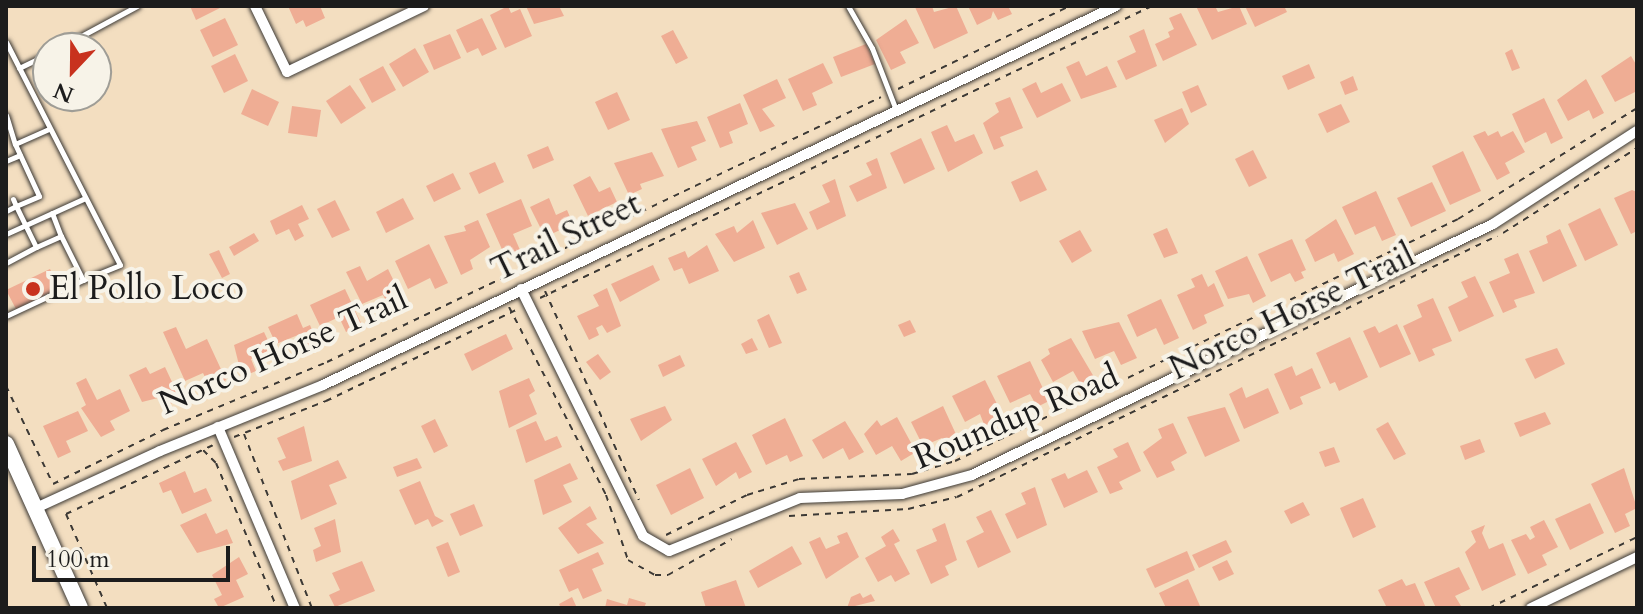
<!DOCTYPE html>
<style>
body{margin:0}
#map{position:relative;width:1643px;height:614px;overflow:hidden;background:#f3dec0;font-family:Cardo,serif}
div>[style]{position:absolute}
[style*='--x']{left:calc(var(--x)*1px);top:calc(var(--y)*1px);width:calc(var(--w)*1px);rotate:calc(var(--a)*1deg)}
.building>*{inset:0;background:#efad94}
.path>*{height:2px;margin-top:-1px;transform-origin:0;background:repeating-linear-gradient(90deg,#3c3935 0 6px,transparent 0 12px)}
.roads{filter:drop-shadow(0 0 2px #3c3935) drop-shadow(0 0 2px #3c3935)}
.lane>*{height:5px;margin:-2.5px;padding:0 2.5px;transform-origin:2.5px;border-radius:2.5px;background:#fff}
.street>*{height:10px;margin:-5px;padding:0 5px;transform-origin:5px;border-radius:5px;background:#fff}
.primary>*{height:16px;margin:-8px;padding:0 8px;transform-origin:8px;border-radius:8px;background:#fff}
.dots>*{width:22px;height:22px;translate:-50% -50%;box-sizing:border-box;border:4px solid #f7f3e8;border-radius:50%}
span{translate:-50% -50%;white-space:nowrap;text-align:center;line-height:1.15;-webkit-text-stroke:8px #f7f3e8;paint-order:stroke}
.street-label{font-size:34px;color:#1c1c1c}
.poi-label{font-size:34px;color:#1c1c1c}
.left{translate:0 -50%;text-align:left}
.frame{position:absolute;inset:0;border:8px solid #1c1c1c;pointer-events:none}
.north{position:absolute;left:32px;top:32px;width:80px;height:80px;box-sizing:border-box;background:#f7f3e8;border:2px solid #9f9d96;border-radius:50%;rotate:202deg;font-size:22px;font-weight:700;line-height:32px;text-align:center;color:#1c1c1c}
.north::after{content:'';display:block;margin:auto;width:28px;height:36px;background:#c8321e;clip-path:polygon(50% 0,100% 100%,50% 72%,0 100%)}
.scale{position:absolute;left:32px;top:546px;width:198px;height:36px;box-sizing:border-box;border:4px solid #1c1c1c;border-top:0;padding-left:10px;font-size:24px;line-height:28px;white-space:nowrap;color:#1c1c1c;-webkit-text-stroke:6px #f7f3e8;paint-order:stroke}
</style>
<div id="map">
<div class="building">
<div style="clip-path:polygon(190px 6px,219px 6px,220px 8px,196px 20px)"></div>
<div style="clip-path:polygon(288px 6px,320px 6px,325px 18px,306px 27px,303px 20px,296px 24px)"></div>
<div style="clip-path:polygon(508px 6px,511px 13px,520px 9px,532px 36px,505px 48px,490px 15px)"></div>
<div style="clip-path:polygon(526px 6px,559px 6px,564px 16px,534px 24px)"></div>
<div style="clip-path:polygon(932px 6px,934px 12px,956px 6px,968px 33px,934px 49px,915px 7px)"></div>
<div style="clip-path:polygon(968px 6px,1008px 6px,1012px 14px,998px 20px,993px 11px,991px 18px,977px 25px)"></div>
<div style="clip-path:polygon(1196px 6px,1215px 6px,1218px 12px,1239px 6px,1247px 24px,1212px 40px)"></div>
<div style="clip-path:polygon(1245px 6px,1284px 6px,1287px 12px,1255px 27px)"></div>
<div style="clip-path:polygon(1181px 13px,1197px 45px,1163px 61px,1155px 44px,1170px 37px,1168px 32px,1174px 29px,1169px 18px)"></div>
<div style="clip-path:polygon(225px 18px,238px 45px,213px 57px,200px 30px)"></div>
<div style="clip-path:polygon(482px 18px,497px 49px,482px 56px,478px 48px,467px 53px,456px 30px)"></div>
<div style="clip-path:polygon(906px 19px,919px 43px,900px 52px,906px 63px,891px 70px,876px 40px)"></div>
<div style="clip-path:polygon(1144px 29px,1157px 66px,1126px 80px,1117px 61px,1136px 52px,1129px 36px)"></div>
<div style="clip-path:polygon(673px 30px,688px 58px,676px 64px,661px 36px)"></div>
<div style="clip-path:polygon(450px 34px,461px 58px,434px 70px,423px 45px)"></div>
<div style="clip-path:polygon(866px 44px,875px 64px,841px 77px,833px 57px)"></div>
<div style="clip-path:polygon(415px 48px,429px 72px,403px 87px,389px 64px)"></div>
<div style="clip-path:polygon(1512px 49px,1520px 68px,1512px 71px,1505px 53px)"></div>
<div style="clip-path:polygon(235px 54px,248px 81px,224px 93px,211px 66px)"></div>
<div style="clip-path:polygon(1631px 56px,1637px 66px,1637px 91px,1615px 102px,1601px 76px)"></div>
<div style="clip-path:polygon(1079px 61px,1086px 76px,1107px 66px,1117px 87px,1081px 99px,1066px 67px)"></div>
<div style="clip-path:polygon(823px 63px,833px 83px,812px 93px,817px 105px,803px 111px,788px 79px)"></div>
<div style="clip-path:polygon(1309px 64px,1315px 78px,1288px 90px,1282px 76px)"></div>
<div style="clip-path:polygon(383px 66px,396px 90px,372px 103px,359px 79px)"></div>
<div style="clip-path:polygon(1353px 76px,1358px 90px,1345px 95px,1340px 82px)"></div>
<div style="clip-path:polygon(777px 79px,786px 98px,762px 109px,775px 126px,760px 132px,743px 95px)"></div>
<div style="clip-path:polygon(1586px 79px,1604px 113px,1593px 119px,1589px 110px,1568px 121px,1557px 100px)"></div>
<div style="clip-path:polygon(1036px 82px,1041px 93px,1062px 83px,1071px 101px,1037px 118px,1022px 89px)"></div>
<div style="clip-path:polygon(350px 85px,366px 108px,341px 124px,326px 101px)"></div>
<div style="clip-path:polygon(1198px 85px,1207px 105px,1191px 113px,1182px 92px)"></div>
<div style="clip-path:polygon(252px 89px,279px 102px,268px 126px,241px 114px)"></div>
<div style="clip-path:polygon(617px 92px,630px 120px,608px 130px,595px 102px)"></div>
<div style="clip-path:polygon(1010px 97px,1023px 128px,1000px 137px,1004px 146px,994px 150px,983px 123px,999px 112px,995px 103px)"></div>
<div style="clip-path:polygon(1544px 98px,1563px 138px,1551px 144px,1546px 132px,1525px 143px,1512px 114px)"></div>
<div style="clip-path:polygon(740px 103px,748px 124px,729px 132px,733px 143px,720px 148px,707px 117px)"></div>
<div style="clip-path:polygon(1341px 104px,1350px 122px,1327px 133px,1318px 114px)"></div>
<div style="clip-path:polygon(292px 106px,321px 110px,317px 137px,288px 133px)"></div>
<div style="clip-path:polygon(1182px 108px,1189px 124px,1165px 143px,1154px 120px)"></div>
<div style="clip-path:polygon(697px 121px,706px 141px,691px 147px,697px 160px,678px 168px,661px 129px)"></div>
<div style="clip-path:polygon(947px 125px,955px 142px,974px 134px,983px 153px,948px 172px,931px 132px)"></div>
<div style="clip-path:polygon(1485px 131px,1488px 136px,1498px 131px,1501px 137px,1513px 131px,1525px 152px,1505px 163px,1510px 173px,1497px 180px,1473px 136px)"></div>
<div style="clip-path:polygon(921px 138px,935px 169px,904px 184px,890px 153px)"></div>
<div style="clip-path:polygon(548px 146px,554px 160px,533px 169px,527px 155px)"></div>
<div style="clip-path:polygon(1253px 150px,1267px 178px,1249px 187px,1235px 159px)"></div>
<div style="clip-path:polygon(1463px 151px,1481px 191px,1450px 205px,1432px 166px)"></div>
<div style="clip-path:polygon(652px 152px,664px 176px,640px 184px,642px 189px,629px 195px,614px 163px)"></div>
<div style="clip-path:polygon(877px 158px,887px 188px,857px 202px,849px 186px,872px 175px,866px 163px)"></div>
<div style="clip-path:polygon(495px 162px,504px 182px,479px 194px,469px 173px)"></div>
<div style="clip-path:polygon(1037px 170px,1047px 190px,1020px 202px,1011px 182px)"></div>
<div style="clip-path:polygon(453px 173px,461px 189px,434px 202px,426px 186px)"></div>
<div style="clip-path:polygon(590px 176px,599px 192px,610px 187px,617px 202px,588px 216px,573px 185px)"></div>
<div style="clip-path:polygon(835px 179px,846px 216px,817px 230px,809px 212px,830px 202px,822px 185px)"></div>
<div style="clip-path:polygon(1432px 182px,1446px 211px,1411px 227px,1397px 198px)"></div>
<div style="clip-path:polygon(1632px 190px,1637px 192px,1637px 231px,1631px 234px,1614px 198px)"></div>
<div style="clip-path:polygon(1376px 191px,1396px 235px,1382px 241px,1375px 226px,1355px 235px,1342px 207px)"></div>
<div style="clip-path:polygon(403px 198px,414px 219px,386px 233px,376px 212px)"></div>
<div style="clip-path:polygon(549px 198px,556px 215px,567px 210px,573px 224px,545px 237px,530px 207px)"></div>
<div style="clip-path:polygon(521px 199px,532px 226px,513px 234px,520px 250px,505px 256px,486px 214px)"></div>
<div style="clip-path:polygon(335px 200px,350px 230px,332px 238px,317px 209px)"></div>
<div style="clip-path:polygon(795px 203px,808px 229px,777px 245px,761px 213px)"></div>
<div style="clip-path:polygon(302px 205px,309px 219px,298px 224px,304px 236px,295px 241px,289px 229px,276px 235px,270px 221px)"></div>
<div style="clip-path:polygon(1600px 208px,1618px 245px,1585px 261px,1568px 224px)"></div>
<div style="clip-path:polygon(1336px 219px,1354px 254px,1338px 262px,1334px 253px,1315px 262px,1305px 240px)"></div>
<div style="clip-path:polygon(478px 220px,490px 247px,470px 260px,473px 269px,461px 275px,444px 236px,466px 231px,464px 226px)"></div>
<div style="clip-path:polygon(753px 220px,765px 248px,734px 262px,715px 234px,734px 226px,737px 233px)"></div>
<div style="clip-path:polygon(1167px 228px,1178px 253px,1164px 258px,1153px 234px)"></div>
<div style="clip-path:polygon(1560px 229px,1577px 266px,1543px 282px,1529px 251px,1548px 243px,1546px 236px)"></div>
<div style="clip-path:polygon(1080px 230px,1092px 251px,1072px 263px,1059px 241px)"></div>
<div style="clip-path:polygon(254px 233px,259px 241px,234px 256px,229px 247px)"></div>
<div style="clip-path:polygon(1292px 239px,1306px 270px,1301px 272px,1304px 278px,1295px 282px,1290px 273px,1271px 282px,1258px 254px)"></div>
<div style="clip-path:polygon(429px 244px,448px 283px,435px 289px,430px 278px,408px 289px,395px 261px)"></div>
<div style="clip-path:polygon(707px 245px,719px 271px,689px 284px,682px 268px,674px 271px,668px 258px,685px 251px,688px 258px)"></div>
<div style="clip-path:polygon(219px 250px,230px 274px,222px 278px,209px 254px)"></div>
<div style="clip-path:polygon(1518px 253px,1535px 293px,1514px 300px,1517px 307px,1503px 313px,1489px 282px,1510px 273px,1504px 259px)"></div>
<div style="clip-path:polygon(1247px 256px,1266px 296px,1253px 303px,1249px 294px,1228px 299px,1215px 271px)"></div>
<div style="clip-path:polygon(653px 265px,660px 280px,620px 302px,611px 284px)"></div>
<div style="clip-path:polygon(360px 266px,367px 281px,388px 269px,405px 304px,391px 311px,383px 295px,362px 304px,346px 272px)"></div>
<div style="clip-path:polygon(50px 269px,59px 288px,16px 309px,6px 290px)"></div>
<div style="clip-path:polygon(799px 272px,807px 290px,797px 294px,789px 276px)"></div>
<div style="clip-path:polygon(1202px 274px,1208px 287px,1214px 283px,1224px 306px,1204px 315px,1207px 323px,1193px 330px,1177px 295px,1195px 287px,1191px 279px)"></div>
<div style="clip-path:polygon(1475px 276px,1494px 316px,1459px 332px,1448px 307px,1468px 297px,1461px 282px)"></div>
<div style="clip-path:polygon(607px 288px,621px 326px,607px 333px,602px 325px,596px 328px,599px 335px,589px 340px,577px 316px,599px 306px,593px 295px)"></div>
<div style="clip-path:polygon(345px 289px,362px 325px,346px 332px,339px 317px,320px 326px,310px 305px)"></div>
<div style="clip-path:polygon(1433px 298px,1452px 341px,1432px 349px,1435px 355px,1419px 362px,1403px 326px,1422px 317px,1417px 305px)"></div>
<div style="clip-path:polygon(1161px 299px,1179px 338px,1164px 345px,1156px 328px,1137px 337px,1127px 315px)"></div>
<div style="clip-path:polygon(297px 314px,303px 328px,310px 325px,318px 345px,305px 350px,298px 335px,276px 344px,268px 327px)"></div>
<div style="clip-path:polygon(769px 314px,782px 343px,769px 348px,757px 320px)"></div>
<div style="clip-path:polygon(910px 320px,916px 332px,904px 337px,898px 325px)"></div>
<div style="clip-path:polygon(1119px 322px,1137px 358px,1121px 365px,1114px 351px,1095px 359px,1082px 331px)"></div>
<div style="clip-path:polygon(1397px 324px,1411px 354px,1380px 368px,1363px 331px,1375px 326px,1379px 333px)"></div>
<div style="clip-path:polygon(176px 327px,186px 349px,207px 339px,226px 380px,210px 387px,203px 373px,185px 381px,163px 332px)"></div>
<div style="clip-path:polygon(264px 332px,272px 349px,251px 359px,256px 371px,242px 377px,234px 345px)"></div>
<div style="clip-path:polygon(506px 334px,513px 349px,472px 371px,464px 354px)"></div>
<div style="clip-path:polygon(1350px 337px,1368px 377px,1339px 391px,1335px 382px,1330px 384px,1316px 353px)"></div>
<div style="clip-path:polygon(752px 338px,758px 350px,746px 354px,741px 344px)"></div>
<div style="clip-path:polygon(1071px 338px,1094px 377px,1081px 385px,1073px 371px,1053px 382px,1041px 360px,1050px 354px,1048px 349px)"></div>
<div style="clip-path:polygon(1557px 348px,1565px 364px,1535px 379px,1525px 359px)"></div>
<div style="clip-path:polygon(598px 354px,611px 372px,600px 380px,586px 362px)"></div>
<div style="clip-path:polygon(680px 355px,685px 366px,663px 377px,658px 365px)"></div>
<div style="clip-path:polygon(1030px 361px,1049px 401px,1037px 407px,1030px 394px,1010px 403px,997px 376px)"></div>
<div style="clip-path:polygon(1292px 366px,1296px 376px,1312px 368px,1321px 388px,1300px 397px,1303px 404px,1290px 410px,1274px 374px)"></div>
<div style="clip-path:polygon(146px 367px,150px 374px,165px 367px,180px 399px,166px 406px,162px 397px,142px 402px,129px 375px)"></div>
<div style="clip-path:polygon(86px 378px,97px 400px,120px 389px,130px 411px,110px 421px,115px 430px,101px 437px,81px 408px,86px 405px,76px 383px)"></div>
<div style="clip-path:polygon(529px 378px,535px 391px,529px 395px,537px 414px,509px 428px,499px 391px)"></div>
<div style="clip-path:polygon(985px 380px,1004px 418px,985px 427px,980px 414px,965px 422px,952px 396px)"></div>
<div style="clip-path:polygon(1242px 387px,1246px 398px,1268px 388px,1279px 413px,1244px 429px,1229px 394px)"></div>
<div style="clip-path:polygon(665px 406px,672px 420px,641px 441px,630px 419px)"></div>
<div style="clip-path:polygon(943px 406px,960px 443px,947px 448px,942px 438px,923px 446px,911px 422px)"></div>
<div style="clip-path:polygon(1225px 407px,1240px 441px,1205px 457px,1187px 417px)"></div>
<div style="clip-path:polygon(78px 411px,88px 431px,66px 441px,71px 452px,58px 458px,43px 426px)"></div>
<div style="clip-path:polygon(1545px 412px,1551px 424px,1520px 437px,1514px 423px)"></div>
<div style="clip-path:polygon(897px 417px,916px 452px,901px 461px,892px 446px,876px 455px,864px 434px,877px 420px,881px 426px)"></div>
<div style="clip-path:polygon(785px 418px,803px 456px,790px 462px,787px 455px,766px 465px,752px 435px)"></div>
<div style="clip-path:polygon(435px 419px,448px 446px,434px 453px,421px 426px)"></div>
<div style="clip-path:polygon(536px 421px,545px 441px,557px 436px,562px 447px,526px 463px,516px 430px)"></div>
<div style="clip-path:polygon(845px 421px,864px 452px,849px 460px,843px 448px,823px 459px,812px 440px)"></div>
<div style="clip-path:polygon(1388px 422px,1406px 454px,1394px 460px,1376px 429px)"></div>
<div style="clip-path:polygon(1173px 423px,1187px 453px,1171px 462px,1175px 470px,1157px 478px,1143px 452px,1162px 438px,1158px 429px)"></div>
<div style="clip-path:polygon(304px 426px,312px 461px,283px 471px,278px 461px,286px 458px,277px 438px)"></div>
<div style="clip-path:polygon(1480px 439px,1485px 452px,1465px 460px,1460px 446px)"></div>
<div style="clip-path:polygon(736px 442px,752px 472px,739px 479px,736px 472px,716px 486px,702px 459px)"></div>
<div style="clip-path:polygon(1128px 442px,1141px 471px,1119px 482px,1123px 489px,1110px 494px,1097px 467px,1118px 457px,1113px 449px)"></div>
<div style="clip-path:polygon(1334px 447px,1340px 462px,1325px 467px,1319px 452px)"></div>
<div style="clip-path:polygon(417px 458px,422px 468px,397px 477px,393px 467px)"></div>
<div style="clip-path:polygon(338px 460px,347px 478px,329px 485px,337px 504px,301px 520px,291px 481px)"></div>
<div style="clip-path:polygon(570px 463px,578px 479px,563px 485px,572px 502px,543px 515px,534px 480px)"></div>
<div style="clip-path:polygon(690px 468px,704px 498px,671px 515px,656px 485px)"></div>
<div style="clip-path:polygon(1624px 468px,1637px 508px,1625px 514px,1630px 526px,1615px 533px,1591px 484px)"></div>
<div style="clip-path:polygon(1087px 470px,1098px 492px,1064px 508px,1051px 479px,1065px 473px,1068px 479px)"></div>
<div style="clip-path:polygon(185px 471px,194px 493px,206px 488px,212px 501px,182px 514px,171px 490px,163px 493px,159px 483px)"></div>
<div style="clip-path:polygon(420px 481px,435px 516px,444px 521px,432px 527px,428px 519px,415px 525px,399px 490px)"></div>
<div style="clip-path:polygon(1035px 487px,1047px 525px,1017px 539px,1005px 514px,1026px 504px,1021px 493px)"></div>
<div style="clip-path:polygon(1363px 498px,1376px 527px,1353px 538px,1340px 508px)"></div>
<div style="clip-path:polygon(1303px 502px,1310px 515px,1291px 524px,1284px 511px)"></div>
<div style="clip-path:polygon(1590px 503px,1604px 533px,1570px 550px,1555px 519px)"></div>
<div style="clip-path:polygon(474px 504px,483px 526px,460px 536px,450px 514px)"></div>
<div style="clip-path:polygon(590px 506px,597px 519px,586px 524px,604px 543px,578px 554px,558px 528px)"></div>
<div style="clip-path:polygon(991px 510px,1011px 552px,978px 568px,966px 541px,984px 532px,976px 517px)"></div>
<div style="clip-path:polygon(206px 513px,216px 534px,227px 529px,233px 543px,197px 553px,180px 525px)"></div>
<div style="clip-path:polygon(335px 519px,341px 552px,316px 562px,313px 550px,321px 546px,314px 528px)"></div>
<div style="clip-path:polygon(1544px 520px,1558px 547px,1542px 555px,1547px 565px,1528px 574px,1511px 540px,1526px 534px,1530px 540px,1535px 537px,1530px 527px)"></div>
<div style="clip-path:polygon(945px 523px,957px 560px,945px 566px,949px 575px,931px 584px,916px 550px,937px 541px,932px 529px)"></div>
<div style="clip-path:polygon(1485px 525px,1482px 533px,1489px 549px,1503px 543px,1516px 575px,1482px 591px,1465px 552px,1476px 542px,1471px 531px)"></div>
<div style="clip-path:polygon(893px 529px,900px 541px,894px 544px,910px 574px,895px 582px,891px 575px,878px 582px,865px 558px,886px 546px,881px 537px)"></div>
<div style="clip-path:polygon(847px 532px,859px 557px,826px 579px,809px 542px,820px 537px,826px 549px,840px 543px,837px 536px)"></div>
<div style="clip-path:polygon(1226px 540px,1232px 552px,1199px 568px,1192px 555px)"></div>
<div style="clip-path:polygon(448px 542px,460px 572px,448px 577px,436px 547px)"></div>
<div style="clip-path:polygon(792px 546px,802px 564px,758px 588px,749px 571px)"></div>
<div style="clip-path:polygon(1187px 551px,1195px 570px,1155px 588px,1146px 569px)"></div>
<div style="clip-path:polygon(598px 552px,604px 564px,592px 569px,602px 591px,583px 599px,578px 588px,569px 592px,559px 570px)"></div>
<div style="clip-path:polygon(239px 557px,248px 574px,236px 580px,244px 597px,219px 608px,214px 599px,222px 595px,212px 575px)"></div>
<div style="clip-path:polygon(1227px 560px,1234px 574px,1219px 581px,1212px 567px)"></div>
<div style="clip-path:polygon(362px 561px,375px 591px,335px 607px,329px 595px,340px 590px,332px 573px)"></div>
<div style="clip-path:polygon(1459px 567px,1470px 589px,1455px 596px,1461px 606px,1436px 608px,1424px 582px)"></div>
<div style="clip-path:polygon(1188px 579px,1200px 606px,1166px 608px,1159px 593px)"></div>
<div style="clip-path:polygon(1402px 579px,1406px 586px,1415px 583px,1426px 608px,1387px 608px,1378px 590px)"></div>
<div style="clip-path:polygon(736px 580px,746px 608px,706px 608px,701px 592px)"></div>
<div style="clip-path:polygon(860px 593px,863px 598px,871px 594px,875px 601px,847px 608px,851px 597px)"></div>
<div style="clip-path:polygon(572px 597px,577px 608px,561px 608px,559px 604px)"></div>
<div style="clip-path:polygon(629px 598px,646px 603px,644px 608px,605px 608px,607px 599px,627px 605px)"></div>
</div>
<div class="path">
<div style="--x:898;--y:89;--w:191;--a:-25.8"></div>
<div style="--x:1503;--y:233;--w:159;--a:-32.4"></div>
<div style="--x:545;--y:291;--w:229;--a:65.8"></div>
<div style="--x:540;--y:298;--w:678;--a:-25.51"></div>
<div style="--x:509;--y:307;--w:212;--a:62.7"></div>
<div style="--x:606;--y:495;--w:69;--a:71.3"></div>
<div style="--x:628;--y:560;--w:31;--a:29"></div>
<div style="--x:655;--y:575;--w:13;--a:0"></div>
<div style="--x:668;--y:575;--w:73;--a:-29.4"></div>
<div style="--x:6;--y:386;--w:106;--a:64.4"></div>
<div style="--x:244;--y:434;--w:187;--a:68.7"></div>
<div style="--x:234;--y:437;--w:99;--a:-21.4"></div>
<div style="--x:326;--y:401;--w:211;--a:-25.6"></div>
<div style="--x:203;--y:450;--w:18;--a:45"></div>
<div style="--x:216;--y:463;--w:157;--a:67.2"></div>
<div style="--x:53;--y:484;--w:123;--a:-26.1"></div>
<div style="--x:163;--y:430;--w:178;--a:-22.5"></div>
<div style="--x:327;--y:362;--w:614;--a:-25.56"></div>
<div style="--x:66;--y:514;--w:162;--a:-25.1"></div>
<div style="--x:66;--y:514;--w:103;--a:66.4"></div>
<div style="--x:789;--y:516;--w:119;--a:-3.4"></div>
<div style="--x:908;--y:509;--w:50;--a:-13.8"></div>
<div style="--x:957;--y:497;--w:600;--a:-25.8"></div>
<div style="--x:666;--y:535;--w:90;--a:-26.3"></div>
<div style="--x:747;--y:495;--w:54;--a:-17.1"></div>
<div style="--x:799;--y:479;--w:113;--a:-2.5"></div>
<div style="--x:912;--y:474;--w:45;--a:-16.8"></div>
<div style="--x:955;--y:461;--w:558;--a:-25.69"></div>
<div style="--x:1458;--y:219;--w:211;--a:-31.8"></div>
<div style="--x:1489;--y:608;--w:164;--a:-25.6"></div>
</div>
<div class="roads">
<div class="lane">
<div style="--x:848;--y:6;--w:48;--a:60.3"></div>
<div style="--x:872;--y:48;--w:66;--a:68.8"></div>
<div style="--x:6;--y:42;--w:250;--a:62.9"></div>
<div style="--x:120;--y:265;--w:40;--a:158"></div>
<div style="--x:83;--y:280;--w:49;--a:-116.6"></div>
<div style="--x:61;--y:236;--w:27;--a:156"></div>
<div style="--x:36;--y:247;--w:46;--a:-116"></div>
<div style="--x:16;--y:206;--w:11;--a:153"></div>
<div style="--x:59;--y:48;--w:89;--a:-28.3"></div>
<div style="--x:19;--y:68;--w:32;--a:-26"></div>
<div style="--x:6;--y:115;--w:30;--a:73"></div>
<div style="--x:15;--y:144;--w:37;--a:-24"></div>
<div style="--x:6;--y:161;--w:15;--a:-23"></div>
<div style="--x:13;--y:199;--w:8;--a:67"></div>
<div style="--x:16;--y:206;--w:25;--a:-23"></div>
<div style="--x:39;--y:196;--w:57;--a:-114.8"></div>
<div style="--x:52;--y:213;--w:25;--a:69"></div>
<div style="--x:6;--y:234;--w:85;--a:-24.4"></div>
<div style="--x:6;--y:263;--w:34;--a:-28"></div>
<div style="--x:6;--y:316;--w:85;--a:-25.1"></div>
</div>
<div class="street">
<div style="--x:255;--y:6;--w:73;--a:64.1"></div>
<div style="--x:287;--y:72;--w:152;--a:-25.7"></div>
<div style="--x:521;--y:289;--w:275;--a:63.7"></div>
<div style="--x:643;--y:536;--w:30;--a:30"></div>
<div style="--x:669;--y:551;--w:141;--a:-22"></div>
<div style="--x:800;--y:498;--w:102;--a:-2.2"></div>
<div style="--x:902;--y:494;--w:73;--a:-15.2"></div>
<div style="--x:972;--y:475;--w:578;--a:-25.72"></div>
<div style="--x:1493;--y:224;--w:171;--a:-32.9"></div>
<div style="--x:218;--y:427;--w:197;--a:67"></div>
<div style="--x:36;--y:508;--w:136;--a:-24.7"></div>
<div style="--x:160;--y:451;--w:176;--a:-22"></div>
<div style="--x:323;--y:385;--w:879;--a:-25.54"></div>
<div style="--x:1531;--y:608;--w:118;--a:-25.7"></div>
</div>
<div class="primary">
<div style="--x:6;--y:444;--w:180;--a:65.7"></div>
</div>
</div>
<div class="dots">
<div style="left:33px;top:289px;background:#c8321e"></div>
</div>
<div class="street-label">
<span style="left:566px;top:237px;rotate:-26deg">Trail Street</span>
<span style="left:1292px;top:312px;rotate:-26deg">Norco Horse Trail</span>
<span style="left:283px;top:351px;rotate:-24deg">Norco Horse Trail</span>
<span style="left:1016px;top:417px;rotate:-23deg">Roundup Road</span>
</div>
<div class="poi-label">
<span class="left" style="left:49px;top:289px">El Pollo Loco</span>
</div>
<div class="frame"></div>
<div class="north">N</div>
<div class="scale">100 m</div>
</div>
